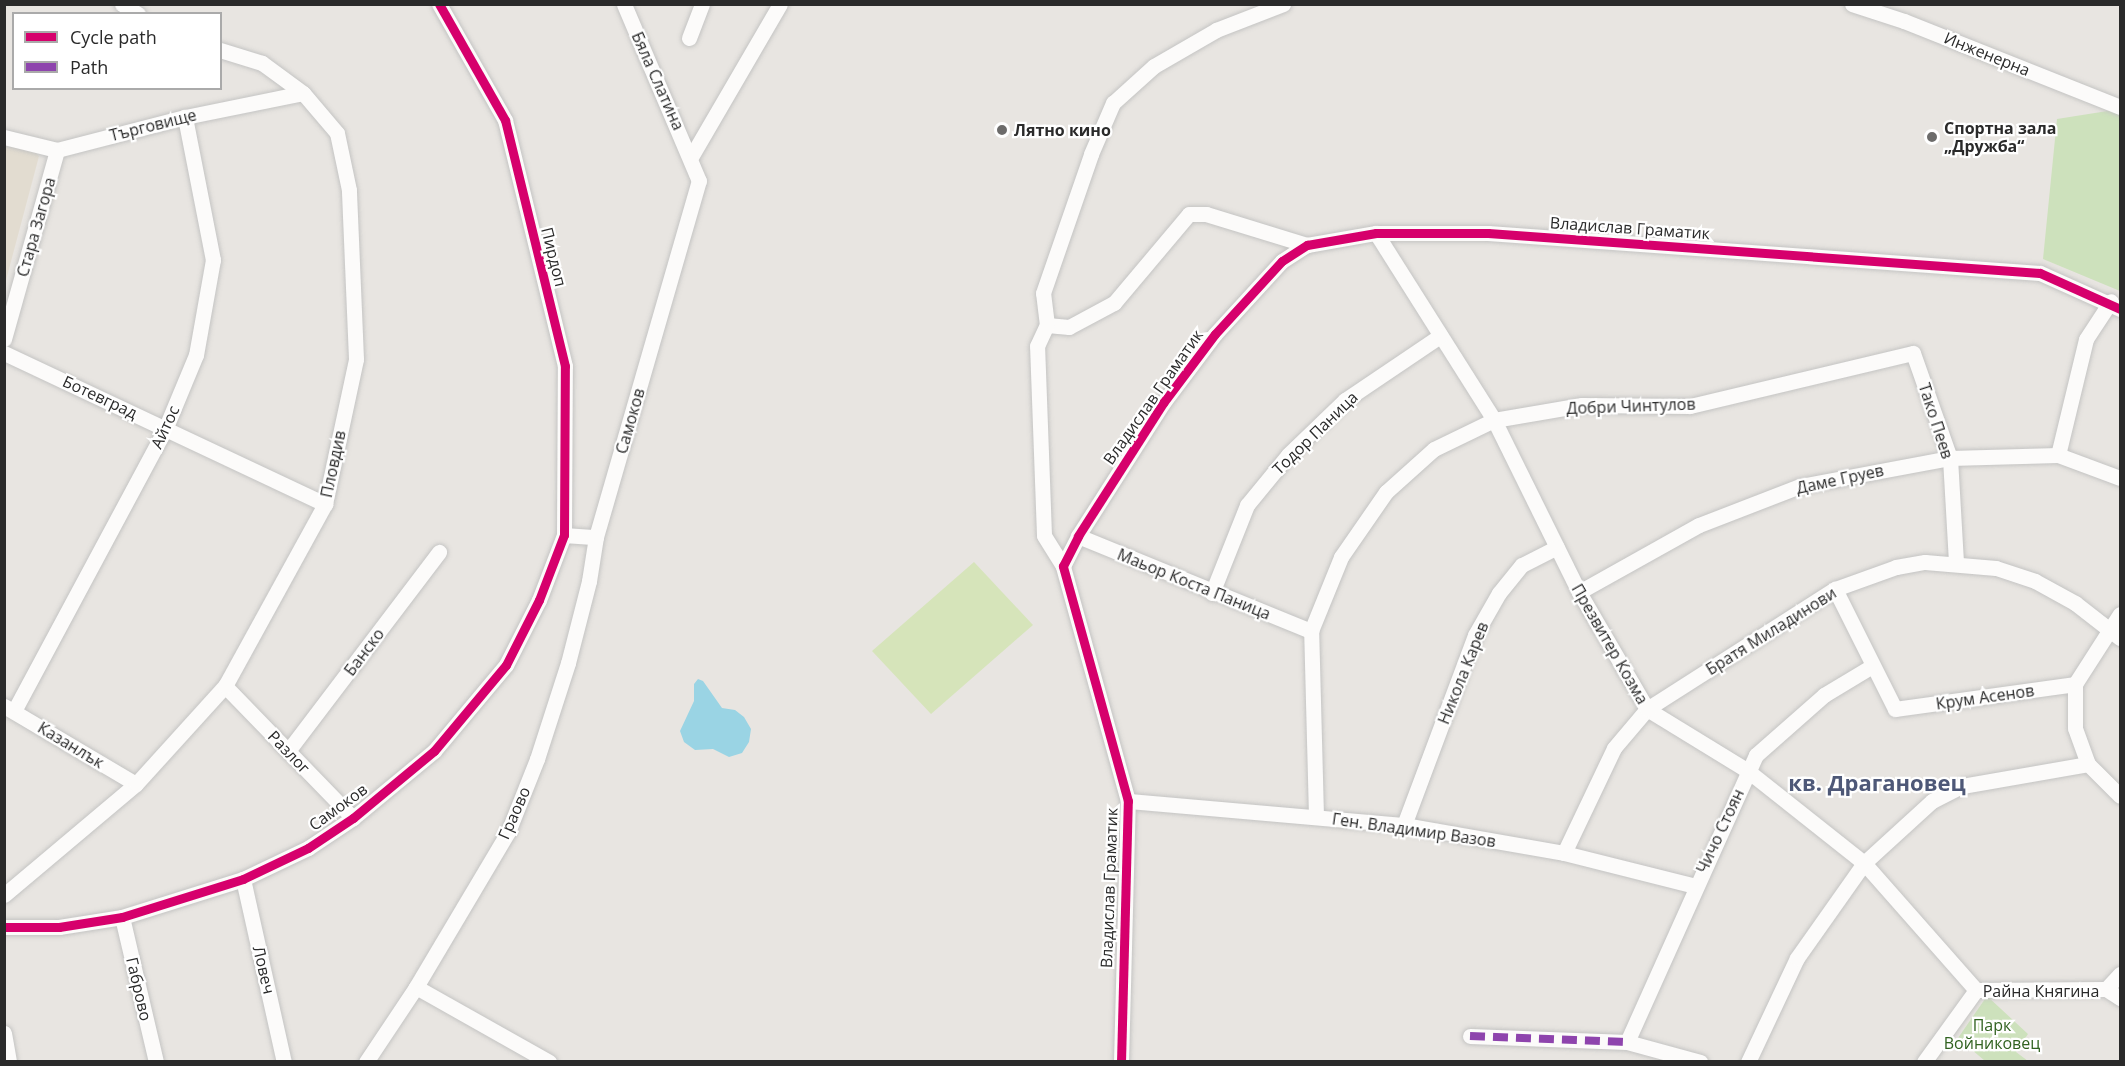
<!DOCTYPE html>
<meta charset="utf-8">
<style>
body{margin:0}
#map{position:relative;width:2125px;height:1066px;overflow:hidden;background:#e8e5e1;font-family:"Open Sans",sans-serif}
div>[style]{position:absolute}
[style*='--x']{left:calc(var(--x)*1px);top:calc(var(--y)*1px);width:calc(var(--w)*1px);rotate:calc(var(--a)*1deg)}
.education>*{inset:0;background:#e2dcd0}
.green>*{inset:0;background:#cde1bc}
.pitch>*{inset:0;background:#d6e4ba}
.water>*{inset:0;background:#9ad4e4}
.roads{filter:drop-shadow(0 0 2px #c4c4c3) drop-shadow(0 0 2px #c4c4c3)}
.street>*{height:15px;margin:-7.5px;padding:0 7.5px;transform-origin:7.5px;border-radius:7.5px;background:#fcfbfa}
.quiet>*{height:8px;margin-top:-4px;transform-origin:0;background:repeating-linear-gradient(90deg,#8e44ad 0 15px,transparent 0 23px)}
.cycleway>*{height:9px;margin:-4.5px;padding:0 4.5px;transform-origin:4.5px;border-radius:4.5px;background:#d6006c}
.dots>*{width:16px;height:16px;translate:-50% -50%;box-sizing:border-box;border:3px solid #fff;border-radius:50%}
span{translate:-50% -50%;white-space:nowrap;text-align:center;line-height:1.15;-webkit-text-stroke:4.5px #fff;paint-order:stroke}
.street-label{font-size:16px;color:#2a2a2a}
.poi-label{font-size:16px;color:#2a2a2a;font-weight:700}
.left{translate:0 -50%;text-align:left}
.park-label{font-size:16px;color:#316220}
.district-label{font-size:22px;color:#4e5877;font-weight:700}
.frame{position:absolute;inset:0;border:6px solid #2a2a2a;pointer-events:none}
.legend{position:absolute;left:12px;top:12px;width:210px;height:78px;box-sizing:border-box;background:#fff;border:2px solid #aaa;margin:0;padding:8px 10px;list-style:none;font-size:18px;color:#2a2a2a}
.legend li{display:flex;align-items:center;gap:12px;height:30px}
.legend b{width:30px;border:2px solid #aaa}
</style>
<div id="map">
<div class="education">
<div style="clip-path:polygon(5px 146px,34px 151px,39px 156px,5px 284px)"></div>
</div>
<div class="green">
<div style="clip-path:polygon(2120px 109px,2120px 291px,2043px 259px,2057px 119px)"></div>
<div style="clip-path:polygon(1987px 996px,2028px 1034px,2016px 1052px,2028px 1061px,1985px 1061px,1958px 1038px)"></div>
</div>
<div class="pitch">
<div style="clip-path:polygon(974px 562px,1033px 625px,931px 714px,872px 651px)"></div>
</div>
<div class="water">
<div style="clip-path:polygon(698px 679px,703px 681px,722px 708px,735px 710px,744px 717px,751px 729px,749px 742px,742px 753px,729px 757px,713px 749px,695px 750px,684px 742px,680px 731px,694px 701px,694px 684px)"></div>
</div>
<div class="roads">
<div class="street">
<div style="--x:122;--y:4;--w:19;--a:32"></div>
<div style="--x:1852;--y:4;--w:55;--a:18.1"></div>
<div style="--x:1904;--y:21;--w:232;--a:21.7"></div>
<div style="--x:689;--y:38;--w:36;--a:-69"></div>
<div style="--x:4;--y:137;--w:55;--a:13.8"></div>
<div style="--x:57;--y:150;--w:132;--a:-14.5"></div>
<div style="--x:185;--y:117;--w:120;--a:-11.5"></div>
<div style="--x:691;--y:157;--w:177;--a:-59.8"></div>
<div style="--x:1376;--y:233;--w:221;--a:57.7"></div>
<div style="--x:1494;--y:420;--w:192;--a:63.7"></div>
<div style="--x:1579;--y:592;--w:135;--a:59.8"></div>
<div style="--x:1647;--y:709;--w:119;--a:31.5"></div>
<div style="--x:1748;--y:771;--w:148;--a:38.4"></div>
<div style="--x:1864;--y:863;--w:169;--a:48.6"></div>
<div style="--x:1047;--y:325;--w:22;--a:5"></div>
<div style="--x:1069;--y:327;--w:51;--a:-28.1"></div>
<div style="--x:1114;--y:303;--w:116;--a:-49.9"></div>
<div style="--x:1189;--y:214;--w:17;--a:0"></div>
<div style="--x:1206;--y:214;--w:106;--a:17.1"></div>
<div style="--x:4;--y:339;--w:196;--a:-74.3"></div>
<div style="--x:4;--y:353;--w:355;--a:25.2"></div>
<div style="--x:2058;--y:455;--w:119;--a:-76.4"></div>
<div style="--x:2086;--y:339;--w:45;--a:-56.7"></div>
<div style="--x:564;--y:535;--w:32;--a:4"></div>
<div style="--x:1078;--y:536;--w:252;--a:22.2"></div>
<div style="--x:1063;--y:566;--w:36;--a:-122"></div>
<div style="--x:1044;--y:535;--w:189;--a:-92.1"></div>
<div style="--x:1037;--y:346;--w:23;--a:-65"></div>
<div style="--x:1047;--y:325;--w:32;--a:-97"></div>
<div style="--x:1043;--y:293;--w:147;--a:-70.9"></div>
<div style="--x:1091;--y:154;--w:56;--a:-66.7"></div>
<div style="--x:1113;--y:103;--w:55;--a:-42.1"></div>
<div style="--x:1154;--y:66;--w:72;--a:-30.1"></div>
<div style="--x:1216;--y:30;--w:72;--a:-21.2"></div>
<div style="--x:1835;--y:589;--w:134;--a:63.4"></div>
<div style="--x:1895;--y:709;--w:182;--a:-7.9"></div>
<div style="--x:1579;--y:592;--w:137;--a:-29.2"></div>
<div style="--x:1699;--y:525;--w:108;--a:-21.1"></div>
<div style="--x:1800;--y:486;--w:153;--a:-10.6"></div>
<div style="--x:1950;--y:458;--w:108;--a:-1.6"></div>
<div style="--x:2058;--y:455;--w:66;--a:20.4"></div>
<div style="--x:1212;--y:593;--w:95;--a:-68.3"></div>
<div style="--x:1247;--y:505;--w:65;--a:-50.6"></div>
<div style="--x:1288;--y:455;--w:79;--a:-44"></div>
<div style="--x:1345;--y:400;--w:115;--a:-34"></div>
<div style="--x:225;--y:686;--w:184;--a:45.9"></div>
<div style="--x:4;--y:706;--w:153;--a:30.6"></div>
<div style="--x:14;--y:711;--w:322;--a:-61.8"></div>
<div style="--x:166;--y:427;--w:78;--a:-67.4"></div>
<div style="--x:196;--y:355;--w:97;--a:-79.9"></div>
<div style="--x:213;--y:260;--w:146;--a:-101.1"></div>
<div style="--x:288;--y:751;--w:250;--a:-52.8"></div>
<div style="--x:2088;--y:764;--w:38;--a:-110"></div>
<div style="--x:2075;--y:728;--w:44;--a:-90"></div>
<div style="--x:2075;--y:684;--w:83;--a:-57.3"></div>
<div style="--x:1128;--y:801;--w:277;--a:5"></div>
<div style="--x:1404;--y:825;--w:162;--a:9.9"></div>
<div style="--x:1564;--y:853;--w:135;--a:14.1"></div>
<div style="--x:1316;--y:816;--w:185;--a:-91.5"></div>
<div style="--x:1311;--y:631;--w:80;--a:-67.9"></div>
<div style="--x:1341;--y:557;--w:79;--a:-55.3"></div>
<div style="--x:1386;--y:492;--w:64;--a:-41.9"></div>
<div style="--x:1434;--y:449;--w:67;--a:-25.8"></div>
<div style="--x:1494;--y:420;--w:89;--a:-9.7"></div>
<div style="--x:1582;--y:405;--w:108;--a:0.5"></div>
<div style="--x:1690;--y:406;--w:229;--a:-13.4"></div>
<div style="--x:1913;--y:353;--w:111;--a:70.6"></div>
<div style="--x:1950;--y:458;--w:104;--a:86.7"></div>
<div style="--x:1404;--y:825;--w:203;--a:-69.5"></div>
<div style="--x:1475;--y:635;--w:48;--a:-60.3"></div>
<div style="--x:1499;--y:593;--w:36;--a:-51"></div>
<div style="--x:1522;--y:565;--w:39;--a:-27"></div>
<div style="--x:1564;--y:853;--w:116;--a:-64.5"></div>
<div style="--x:1614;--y:748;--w:51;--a:-49.8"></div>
<div style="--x:1647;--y:709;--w:223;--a:-32.6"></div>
<div style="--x:1835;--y:589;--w:65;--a:-19.8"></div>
<div style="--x:1896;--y:567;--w:29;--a:-10"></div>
<div style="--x:1925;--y:562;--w:71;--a:4.8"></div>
<div style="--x:1996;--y:568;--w:41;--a:18.4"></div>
<div style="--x:2035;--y:581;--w:46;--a:28.8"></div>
<div style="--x:2075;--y:603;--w:57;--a:37.9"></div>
<div style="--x:243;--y:879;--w:188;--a:77.4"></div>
<div style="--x:4;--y:895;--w:172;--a:-40.1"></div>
<div style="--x:136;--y:784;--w:132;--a:-47.8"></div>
<div style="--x:225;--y:686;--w:208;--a:-61.2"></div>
<div style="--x:325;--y:504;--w:148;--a:-77.9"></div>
<div style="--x:356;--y:359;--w:169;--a:-92.4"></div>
<div style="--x:349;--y:190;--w:58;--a:-101.9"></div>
<div style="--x:337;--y:133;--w:52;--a:-130.4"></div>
<div style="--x:303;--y:93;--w:51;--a:-143.8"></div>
<div style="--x:262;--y:63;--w:44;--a:-162.8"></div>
<div style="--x:122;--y:917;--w:149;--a:76.8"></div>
<div style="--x:4;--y:927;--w:55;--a:0"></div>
<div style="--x:59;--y:927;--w:64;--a:-9"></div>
<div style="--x:122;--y:917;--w:127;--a:-17.4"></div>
<div style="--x:243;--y:879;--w:72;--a:-25.5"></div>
<div style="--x:308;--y:848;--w:54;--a:-33.7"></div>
<div style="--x:353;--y:818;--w:105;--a:-39.6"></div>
<div style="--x:434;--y:751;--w:112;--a:-50.1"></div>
<div style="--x:506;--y:665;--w:73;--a:-63.1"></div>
<div style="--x:539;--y:600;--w:70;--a:-69"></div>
<div style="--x:564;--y:535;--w:169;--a:-89.7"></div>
<div style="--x:565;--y:366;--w:253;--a:-103.7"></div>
<div style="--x:505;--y:120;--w:133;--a:-119.6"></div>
<div style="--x:416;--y:987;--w:153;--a:29.4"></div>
<div style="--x:2106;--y:989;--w:21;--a:-47"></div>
<div style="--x:4;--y:1033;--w:29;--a:80"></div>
<div style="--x:1470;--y:1036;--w:157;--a:2.2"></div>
<div style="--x:1627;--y:1042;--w:76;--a:15.3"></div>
<div style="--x:1627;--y:1042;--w:315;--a:-65.8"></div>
<div style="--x:1756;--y:755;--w:91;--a:-41.4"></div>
<div style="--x:1824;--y:695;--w:56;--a:-31.1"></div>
<div style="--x:366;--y:1062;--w:90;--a:-56.3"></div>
<div style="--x:416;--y:987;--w:180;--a:-59.3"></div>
<div style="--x:508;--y:832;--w:79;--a:-68.3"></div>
<div style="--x:537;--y:759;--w:101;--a:-72.1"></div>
<div style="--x:568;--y:663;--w:85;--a:-75.6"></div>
<div style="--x:589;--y:581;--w:45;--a:-81"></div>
<div style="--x:596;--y:537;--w:371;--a:-73.9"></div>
<div style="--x:699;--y:181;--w:192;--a:-113"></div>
<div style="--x:1121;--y:1062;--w:261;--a:-88.5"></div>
<div style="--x:1128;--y:801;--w:244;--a:-105.5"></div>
<div style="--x:1063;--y:566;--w:34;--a:-63"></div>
<div style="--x:1078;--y:536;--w:158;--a:-57.4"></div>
<div style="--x:1163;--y:403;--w:86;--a:-53"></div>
<div style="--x:1215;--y:334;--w:99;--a:-47.5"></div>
<div style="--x:1282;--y:261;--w:30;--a:-33"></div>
<div style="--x:1307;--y:245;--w:70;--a:-9.9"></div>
<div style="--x:1376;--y:233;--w:112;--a:0"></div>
<div style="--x:1488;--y:233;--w:553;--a:4.14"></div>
<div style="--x:2040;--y:273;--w:88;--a:24.2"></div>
<div style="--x:1748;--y:1062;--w:115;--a:-64.8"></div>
<div style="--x:1797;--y:958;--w:116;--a:-54.8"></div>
<div style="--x:1864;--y:863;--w:92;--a:-42.4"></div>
<div style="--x:1932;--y:801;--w:34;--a:-27"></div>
<div style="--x:1962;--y:786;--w:128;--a:-9.9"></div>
<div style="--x:2088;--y:764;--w:45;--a:45"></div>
<div style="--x:1924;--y:1062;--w:89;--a:-54.2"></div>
<div style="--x:1976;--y:990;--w:130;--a:-0.4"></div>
<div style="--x:2106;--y:989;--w:17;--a:33"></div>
</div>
</div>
<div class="quiet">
<div style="--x:1470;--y:1036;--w:157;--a:2.2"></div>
</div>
<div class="cycleway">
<div style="--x:4;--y:927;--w:55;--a:0"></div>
<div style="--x:59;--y:927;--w:64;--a:-9"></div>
<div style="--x:122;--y:917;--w:127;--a:-17.4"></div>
<div style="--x:243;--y:879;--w:72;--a:-25.5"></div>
<div style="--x:308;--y:848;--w:54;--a:-33.7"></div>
<div style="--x:353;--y:818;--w:105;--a:-39.6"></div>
<div style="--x:434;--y:751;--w:112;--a:-50.1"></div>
<div style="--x:506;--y:665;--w:73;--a:-63.1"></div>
<div style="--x:539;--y:600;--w:70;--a:-69"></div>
<div style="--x:564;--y:535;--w:169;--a:-89.7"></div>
<div style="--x:565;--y:366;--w:253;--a:-103.7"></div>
<div style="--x:505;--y:120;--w:133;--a:-119.6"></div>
<div style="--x:1121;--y:1062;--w:261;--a:-88.5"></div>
<div style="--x:1128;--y:801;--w:244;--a:-105.5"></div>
<div style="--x:1063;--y:566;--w:34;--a:-63"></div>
<div style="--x:1078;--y:536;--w:158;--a:-57.4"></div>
<div style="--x:1163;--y:403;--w:86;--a:-53"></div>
<div style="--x:1215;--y:334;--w:99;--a:-47.5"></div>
<div style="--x:1282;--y:261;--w:30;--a:-33"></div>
<div style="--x:1307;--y:245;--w:70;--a:-9.9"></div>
<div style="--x:1376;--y:233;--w:112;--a:0"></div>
<div style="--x:1488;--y:233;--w:553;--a:4.14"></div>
<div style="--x:2040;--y:273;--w:88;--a:24.2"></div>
</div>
<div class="dots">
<div style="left:1002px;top:130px;background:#6c6b6a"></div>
<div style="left:1932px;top:137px;background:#6c6b6a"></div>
</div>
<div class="street-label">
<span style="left:1987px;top:54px;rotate:22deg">Инженерна</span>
<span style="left:658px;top:81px;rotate:66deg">Бяла Слатина</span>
<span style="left:153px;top:125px;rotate:-14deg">Търговище</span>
<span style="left:36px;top:227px;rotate:-74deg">Стара Загора</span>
<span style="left:1630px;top:228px;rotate:4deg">Владислав Граматик</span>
<span style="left:554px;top:257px;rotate:76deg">Пирдоп</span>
<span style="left:100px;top:397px;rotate:25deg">Ботевград</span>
<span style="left:1153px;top:397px;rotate:-55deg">Владислав Граматик</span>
<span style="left:1631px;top:406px;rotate:-2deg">Добри Чинтулов</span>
<span style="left:630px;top:421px;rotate:-74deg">Самоков</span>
<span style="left:1936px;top:421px;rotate:72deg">Тако Пеев</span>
<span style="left:165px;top:427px;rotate:-65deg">Айтос</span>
<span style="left:1315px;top:433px;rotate:-44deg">Тодор Паница</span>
<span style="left:333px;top:464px;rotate:-78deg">Пловдив</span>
<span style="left:1840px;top:479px;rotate:-12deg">Даме Груев</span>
<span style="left:1194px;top:584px;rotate:22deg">Маьор Коста Паница</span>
<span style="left:1771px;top:631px;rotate:-32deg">Братя Миладинови</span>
<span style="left:1610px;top:644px;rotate:60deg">Презвитер Козма</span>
<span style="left:364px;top:652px;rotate:-53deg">Банско</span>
<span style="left:1463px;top:673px;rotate:-68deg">Никола Карев</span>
<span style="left:1985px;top:697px;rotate:-8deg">Крум Асенов</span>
<span style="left:71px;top:745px;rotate:31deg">Казанлък</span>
<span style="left:289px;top:752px;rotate:46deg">Разлог</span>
<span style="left:338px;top:807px;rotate:-36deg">Самоков</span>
<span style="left:514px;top:813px;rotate:-66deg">Граово</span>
<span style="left:1414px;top:830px;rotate:8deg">Ген. Владимир Вазов</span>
<span style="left:1720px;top:831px;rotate:-65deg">Чичо Стоян</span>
<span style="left:1109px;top:888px;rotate:-88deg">Владислав Граматик</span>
<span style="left:264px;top:970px;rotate:77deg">Ловеч</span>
<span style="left:139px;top:989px;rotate:77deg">Габрово</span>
<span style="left:2041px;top:991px">Райна Княгина</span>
</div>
<div class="poi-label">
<span class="left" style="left:1944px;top:137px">Спортна зала<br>„Дружба“</span>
<span class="left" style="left:1014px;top:130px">Лятно кино</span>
</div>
<div class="park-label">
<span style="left:1992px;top:1034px">Парк<br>Войниковец</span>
</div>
<div class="district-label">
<span style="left:1877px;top:783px">кв. Драгановец</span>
</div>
<div class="frame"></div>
<ul class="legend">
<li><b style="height:8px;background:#d6006c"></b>Cycle path</li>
<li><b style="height:8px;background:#8e44ad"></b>Path</li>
</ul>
</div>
